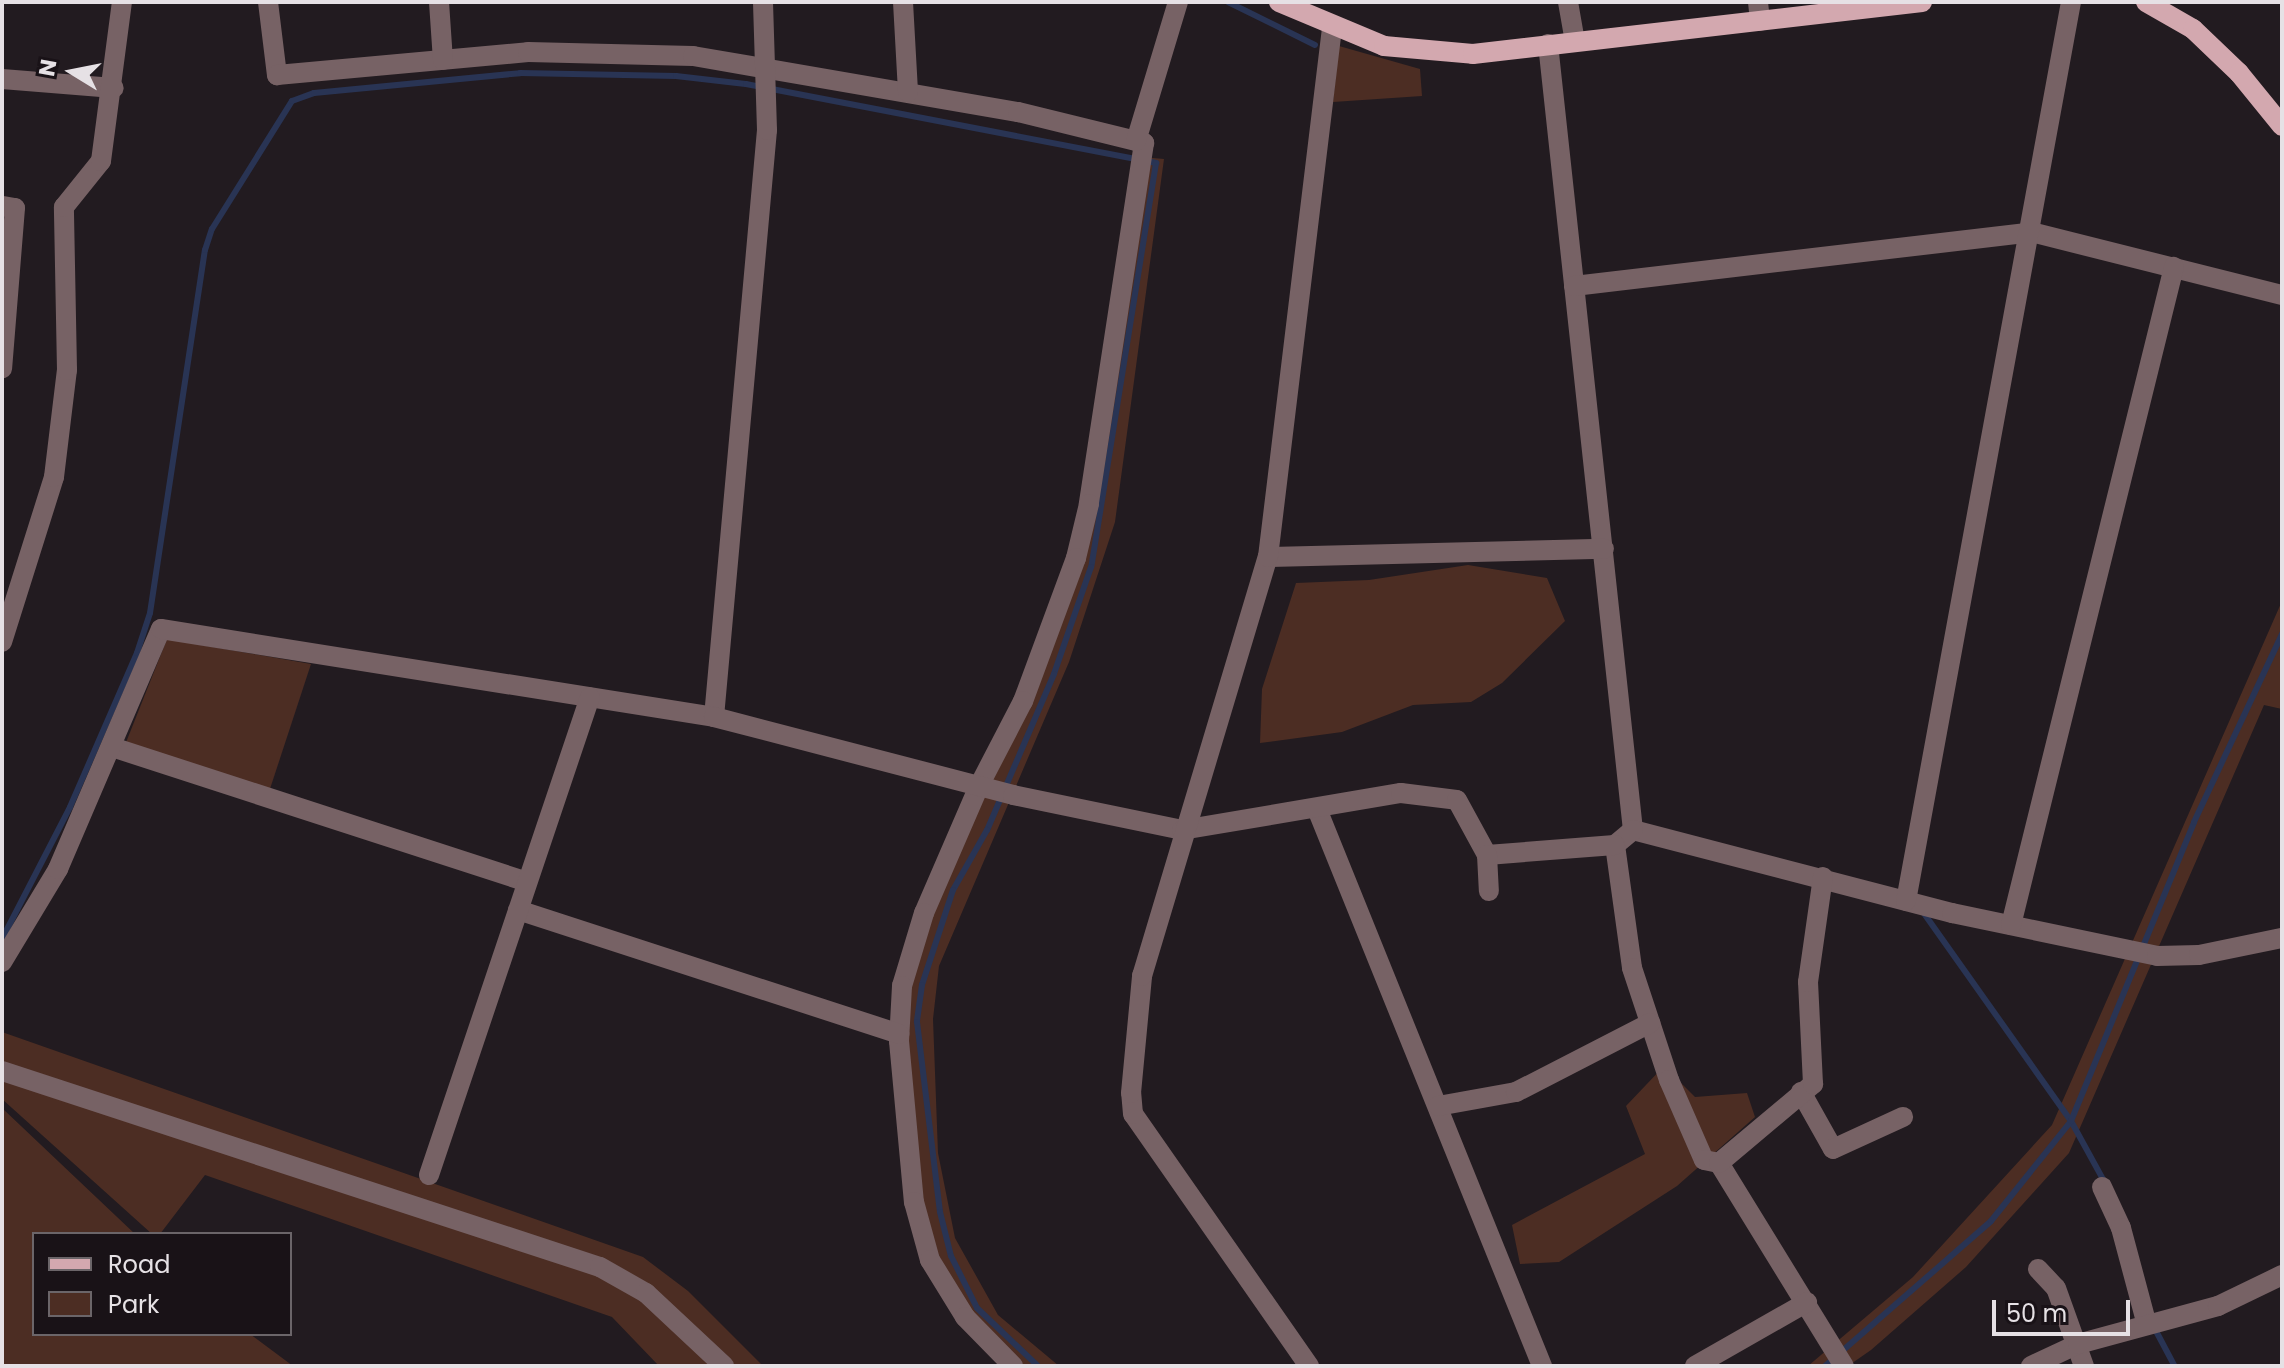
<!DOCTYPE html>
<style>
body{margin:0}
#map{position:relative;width:2284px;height:1368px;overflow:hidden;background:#221b20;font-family:Poppins,sans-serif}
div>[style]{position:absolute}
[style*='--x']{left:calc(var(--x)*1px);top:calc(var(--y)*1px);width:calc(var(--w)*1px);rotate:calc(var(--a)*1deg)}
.green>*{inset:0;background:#4c2d23}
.stream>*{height:6px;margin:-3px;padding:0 3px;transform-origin:3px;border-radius:3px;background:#293454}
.minor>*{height:20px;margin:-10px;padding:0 10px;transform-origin:10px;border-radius:10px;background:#776265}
.major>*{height:20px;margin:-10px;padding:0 10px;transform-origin:10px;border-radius:10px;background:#d3a8af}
span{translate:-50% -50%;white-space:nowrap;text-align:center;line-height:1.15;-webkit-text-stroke:8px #191217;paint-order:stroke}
.frame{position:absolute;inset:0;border:4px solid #e6e1e5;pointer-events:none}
.legend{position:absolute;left:32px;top:1232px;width:260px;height:104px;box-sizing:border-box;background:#191217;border:2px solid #6b6569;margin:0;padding:10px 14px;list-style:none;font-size:24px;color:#e6e1e5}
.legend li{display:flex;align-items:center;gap:16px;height:40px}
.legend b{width:40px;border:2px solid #6b6569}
.north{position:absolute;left:32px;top:32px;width:80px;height:80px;-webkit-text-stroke:6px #191217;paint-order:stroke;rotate:280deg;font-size:22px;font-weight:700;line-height:32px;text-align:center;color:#e6e1e5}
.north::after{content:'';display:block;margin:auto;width:28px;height:36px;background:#e6e1e5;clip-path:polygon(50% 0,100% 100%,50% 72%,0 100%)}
.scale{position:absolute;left:1992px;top:1300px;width:138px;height:36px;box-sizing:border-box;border:4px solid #e6e1e5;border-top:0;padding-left:10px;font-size:24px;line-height:28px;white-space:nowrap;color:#e6e1e5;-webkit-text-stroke:6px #191217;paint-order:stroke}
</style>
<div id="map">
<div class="green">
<div style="clip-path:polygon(1339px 46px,1420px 69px,1422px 96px,1333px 102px)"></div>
<div style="clip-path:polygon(1142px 157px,1164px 159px,1115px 522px,1069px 662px,939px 966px,933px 1019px,938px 1153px,955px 1238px,998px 1315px,1059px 1366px,1019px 1366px,963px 1302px,916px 1211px,902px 986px,1076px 558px)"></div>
<div style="clip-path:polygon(1468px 565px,1547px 578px,1565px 621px,1502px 683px,1471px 702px,1413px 705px,1342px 732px,1260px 743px,1262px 689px,1296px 583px,1369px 580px)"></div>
<div style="clip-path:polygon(2282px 601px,2282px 709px,2264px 705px,2069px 1153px,1966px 1267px,1871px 1350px,1848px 1366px,1808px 1366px,1913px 1277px,2052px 1125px)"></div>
<div style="clip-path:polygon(167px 639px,311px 664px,267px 798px,123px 750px)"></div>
<div style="clip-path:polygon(2px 1032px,643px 1257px,688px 1291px,763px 1366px,659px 1366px,612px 1317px,205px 1175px,160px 1234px,152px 1234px,2px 1099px)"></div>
<div style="clip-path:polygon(1664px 1066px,1695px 1097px,1747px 1093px,1755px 1117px,1677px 1186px,1559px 1262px,1520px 1264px,1512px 1225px,1645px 1154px,1626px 1106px)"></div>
<div style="clip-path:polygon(2px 1108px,135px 1234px,34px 1234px,34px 1334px,250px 1334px,293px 1366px,2px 1366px)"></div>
</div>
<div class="stream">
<div style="--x:1228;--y:2;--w:97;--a:26.3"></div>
<div style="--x:1923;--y:912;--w:256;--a:54.7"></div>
<div style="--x:2071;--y:1121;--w:68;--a:61.2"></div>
<div style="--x:2;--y:939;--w:148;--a:-62.7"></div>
<div style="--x:70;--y:807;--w:168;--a:-66.5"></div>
<div style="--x:137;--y:653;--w:42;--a:-72"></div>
<div style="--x:150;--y:613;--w:367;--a:-81.4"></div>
<div style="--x:205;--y:250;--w:22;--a:-72"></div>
<div style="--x:212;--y:229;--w:151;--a:-58"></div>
<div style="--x:292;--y:101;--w:23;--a:-20"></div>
<div style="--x:314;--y:93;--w:207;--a:-5.5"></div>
<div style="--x:520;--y:73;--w:156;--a:1.1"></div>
<div style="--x:676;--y:76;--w:70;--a:6.5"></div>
<div style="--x:746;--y:84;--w:418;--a:10.9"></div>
<div style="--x:1156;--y:163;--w:409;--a:99.1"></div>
<div style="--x:1091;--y:567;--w:113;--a:109.1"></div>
<div style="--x:1054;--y:674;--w:170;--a:113.2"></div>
<div style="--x:987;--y:830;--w:69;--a:119.5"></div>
<div style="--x:953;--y:890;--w:100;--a:108.1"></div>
<div style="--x:922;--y:985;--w:37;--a:98"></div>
<div style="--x:917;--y:1022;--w:191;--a:83.1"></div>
<div style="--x:940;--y:1212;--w:45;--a:76"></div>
<div style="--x:951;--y:1256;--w:58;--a:63.4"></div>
<div style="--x:977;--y:1308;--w:84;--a:43.6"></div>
<div style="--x:2156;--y:1331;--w:40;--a:62"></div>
<div style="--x:1825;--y:1366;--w:220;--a:-41.1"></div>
<div style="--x:1991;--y:1221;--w:128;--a:-51.3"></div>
<div style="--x:2071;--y:1121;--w:323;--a:-67.6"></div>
<div style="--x:2194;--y:822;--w:208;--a:-64.9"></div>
</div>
<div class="minor">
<div style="--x:268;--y:2;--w:74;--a:83"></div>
<div style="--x:277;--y:75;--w:252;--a:-5.2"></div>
<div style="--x:528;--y:52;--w:165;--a:1.4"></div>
<div style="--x:693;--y:56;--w:330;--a:9.8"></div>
<div style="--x:1018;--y:112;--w:130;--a:13.8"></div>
<div style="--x:1144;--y:143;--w:365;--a:98.7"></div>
<div style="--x:1089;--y:504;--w:56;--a:103.5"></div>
<div style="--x:1076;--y:558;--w:153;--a:110.3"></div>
<div style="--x:1023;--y:701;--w:96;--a:117.4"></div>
<div style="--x:979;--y:786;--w:138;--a:113.4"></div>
<div style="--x:924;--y:913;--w:76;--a:106.8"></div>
<div style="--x:902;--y:986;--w:55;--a:93.1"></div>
<div style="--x:899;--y:1041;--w:162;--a:84.7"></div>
<div style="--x:914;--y:1202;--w:60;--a:74.6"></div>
<div style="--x:930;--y:1260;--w:67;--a:58.4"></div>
<div style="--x:965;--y:1317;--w:69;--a:45.6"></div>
<div style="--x:439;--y:2;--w:58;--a:86.1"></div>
<div style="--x:903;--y:2;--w:90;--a:86.8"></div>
<div style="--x:1568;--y:2;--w:40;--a:80"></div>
<div style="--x:1758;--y:2;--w:19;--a:84"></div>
<div style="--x:1548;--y:44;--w:791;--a:83.83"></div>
<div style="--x:2;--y:79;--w:112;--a:4.6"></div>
<div style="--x:1136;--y:141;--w:145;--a:-73.2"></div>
<div style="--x:2;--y:206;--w:13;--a:9"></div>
<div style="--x:15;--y:208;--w:161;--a:94.6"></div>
<div style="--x:1574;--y:286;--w:460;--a:-6.7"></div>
<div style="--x:2031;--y:232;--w:259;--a:14.1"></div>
<div style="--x:1268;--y:557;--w:336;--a:-1.4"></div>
<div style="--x:2;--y:642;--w:173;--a:-72.5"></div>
<div style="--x:54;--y:477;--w:108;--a:-83.1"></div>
<div style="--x:67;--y:370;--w:163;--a:-91.1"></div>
<div style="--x:64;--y:207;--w:59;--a:-51.2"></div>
<div style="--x:101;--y:161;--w:160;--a:-82.5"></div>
<div style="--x:714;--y:717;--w:589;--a:-84.84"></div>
<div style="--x:767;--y:130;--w:128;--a:-91.8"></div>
<div style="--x:112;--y:747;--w:436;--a:18"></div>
<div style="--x:1317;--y:809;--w:601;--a:68"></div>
<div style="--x:1633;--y:830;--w:330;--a:14.6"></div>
<div style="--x:1952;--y:913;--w:209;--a:11.8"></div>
<div style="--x:2157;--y:956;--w:42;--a:-1.4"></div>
<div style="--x:2199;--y:955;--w:85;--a:-11.6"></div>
<div style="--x:1633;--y:830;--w:23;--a:140"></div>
<div style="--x:1615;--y:845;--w:124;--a:82.1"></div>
<div style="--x:1632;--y:968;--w:118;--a:71.7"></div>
<div style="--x:1669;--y:1080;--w:87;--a:66.4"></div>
<div style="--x:1704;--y:1160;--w:15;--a:11"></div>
<div style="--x:1719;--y:1163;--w:238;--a:58.4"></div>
<div style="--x:1487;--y:855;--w:128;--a:-4.5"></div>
<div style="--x:1906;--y:901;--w:914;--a:-79.6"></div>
<div style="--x:518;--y:910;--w:401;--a:18"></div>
<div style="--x:2011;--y:925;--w:678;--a:-76.09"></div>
<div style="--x:2;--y:962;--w:109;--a:-58.9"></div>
<div style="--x:58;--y:869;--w:261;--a:-66.8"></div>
<div style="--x:161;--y:629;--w:560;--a:9.04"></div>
<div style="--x:714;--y:717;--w:309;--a:14.6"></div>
<div style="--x:1013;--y:795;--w:173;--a:11.7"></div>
<div style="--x:1182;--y:830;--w:222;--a:-9.6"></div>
<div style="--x:1401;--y:793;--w:56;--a:7.1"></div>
<div style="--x:1457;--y:800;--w:63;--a:61.4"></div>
<div style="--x:1487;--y:855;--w:36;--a:87"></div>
<div style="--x:2;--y:1071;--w:629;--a:18.15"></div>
<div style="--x:600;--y:1267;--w:53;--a:29.5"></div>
<div style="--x:646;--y:1293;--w:107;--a:43.1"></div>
<div style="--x:1801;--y:1092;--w:65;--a:60.7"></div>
<div style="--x:1833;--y:1149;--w:77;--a:-24.6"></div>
<div style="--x:1438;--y:1106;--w:79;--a:-10.2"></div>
<div style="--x:1516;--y:1092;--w:151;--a:-27.2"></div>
<div style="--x:1719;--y:1163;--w:123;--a:-40"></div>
<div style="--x:1813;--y:1084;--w:102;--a:-92.8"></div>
<div style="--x:1808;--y:982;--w:106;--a:-81.9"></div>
<div style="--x:429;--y:1175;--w:504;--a:-71.39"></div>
<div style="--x:2102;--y:1187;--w:45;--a:65.1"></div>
<div style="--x:2121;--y:1228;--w:100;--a:75"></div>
<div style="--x:2038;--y:1269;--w:26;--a:47"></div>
<div style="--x:2056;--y:1288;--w:83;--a:70.3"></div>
<div style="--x:1309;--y:1366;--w:307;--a:-124.9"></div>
<div style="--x:1133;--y:1114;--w:21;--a:-95"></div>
<div style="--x:1131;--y:1093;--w:118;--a:-84.6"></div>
<div style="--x:1142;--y:976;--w:438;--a:-73.3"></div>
<div style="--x:1268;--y:557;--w:533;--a:-83.1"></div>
<div style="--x:1695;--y:1366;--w:129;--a:-29.7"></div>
<div style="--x:2031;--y:1366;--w:52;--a:-25.1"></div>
<div style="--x:2078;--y:1344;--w:145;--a:-15.2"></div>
<div style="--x:2218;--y:1306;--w:71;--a:-25.8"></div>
</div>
<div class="major">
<div style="--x:1279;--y:2;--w:114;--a:22.7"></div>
<div style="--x:1384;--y:46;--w:89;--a:5.1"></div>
<div style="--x:1473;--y:54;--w:452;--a:-6.6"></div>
<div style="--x:2146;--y:2;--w:54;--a:29.9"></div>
<div style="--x:2193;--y:29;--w:64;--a:43.7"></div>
<div style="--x:2239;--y:73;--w:68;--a:50.9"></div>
</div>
<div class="frame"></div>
<ul class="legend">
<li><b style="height:10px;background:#d3a8af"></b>Road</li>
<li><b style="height:22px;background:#4c2d23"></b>Park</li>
</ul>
<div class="north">N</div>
<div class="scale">50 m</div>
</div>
